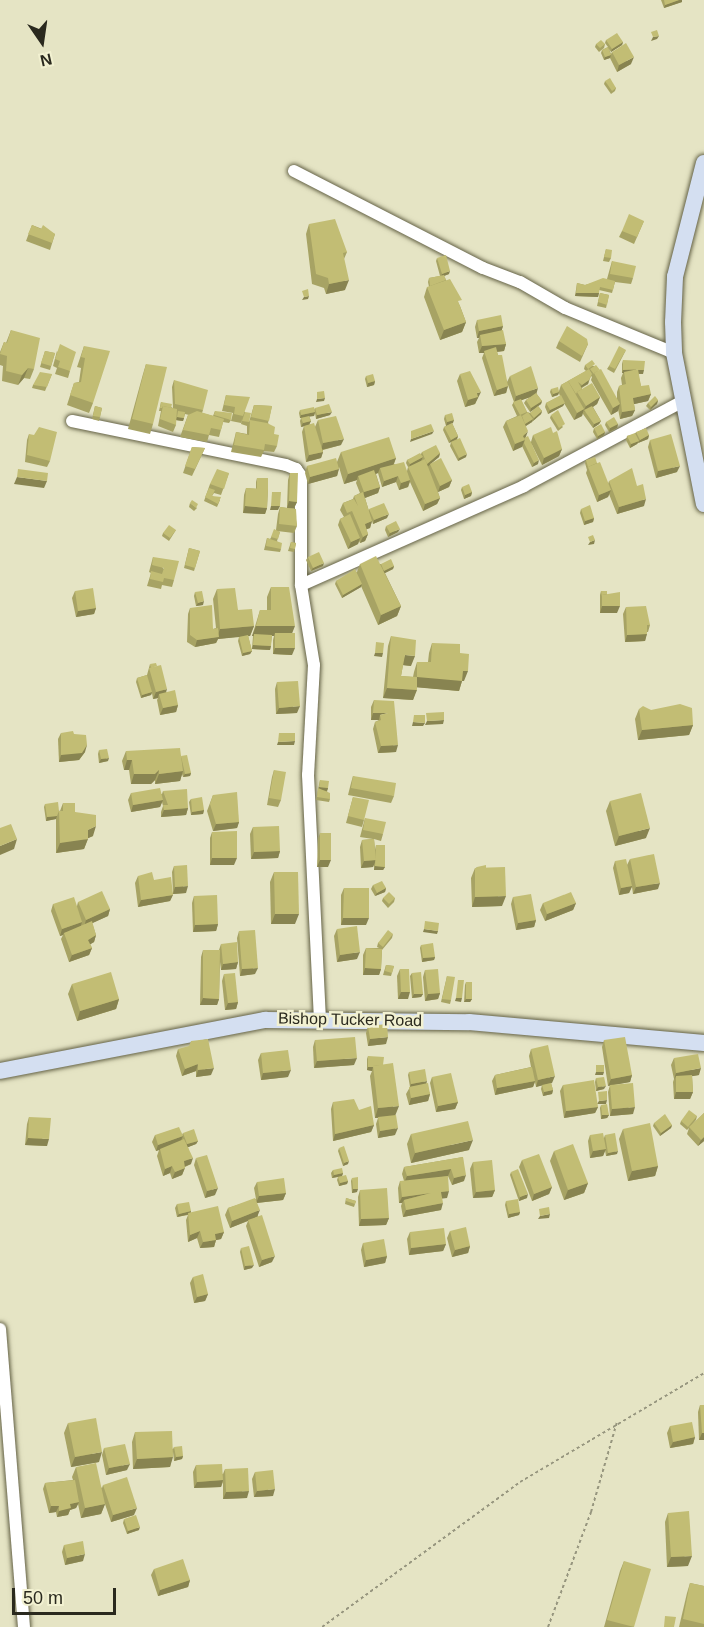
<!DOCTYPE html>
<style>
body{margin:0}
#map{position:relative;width:704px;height:1627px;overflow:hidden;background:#e5e4c4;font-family:Arial,sans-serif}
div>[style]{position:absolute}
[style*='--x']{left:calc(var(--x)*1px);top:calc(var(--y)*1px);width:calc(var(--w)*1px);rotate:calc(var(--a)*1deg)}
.path>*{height:2px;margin-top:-1px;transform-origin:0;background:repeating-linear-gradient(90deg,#96957e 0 3px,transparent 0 6px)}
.roads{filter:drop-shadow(0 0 2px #646246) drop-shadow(0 0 2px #646246)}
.street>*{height:12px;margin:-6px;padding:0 6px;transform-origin:6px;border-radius:6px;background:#fff}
.secondary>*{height:16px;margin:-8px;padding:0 8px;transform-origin:8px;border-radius:8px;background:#d4dff1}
.wall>*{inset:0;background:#a7a364}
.shaded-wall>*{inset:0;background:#888451}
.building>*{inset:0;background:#c2bd74}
span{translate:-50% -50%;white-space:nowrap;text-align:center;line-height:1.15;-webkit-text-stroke:5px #f2f1d1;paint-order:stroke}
.street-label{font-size:16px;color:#2a291e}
.north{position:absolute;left:12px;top:12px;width:60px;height:60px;-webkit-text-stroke:4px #f2f1d1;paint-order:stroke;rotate:167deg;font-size:16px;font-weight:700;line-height:24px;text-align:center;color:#2a291e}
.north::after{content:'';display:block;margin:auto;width:21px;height:27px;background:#2a291e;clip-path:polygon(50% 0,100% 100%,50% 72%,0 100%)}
.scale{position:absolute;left:12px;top:1588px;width:104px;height:27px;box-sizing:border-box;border:3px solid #2a291e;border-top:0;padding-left:8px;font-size:18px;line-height:21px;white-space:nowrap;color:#2a291e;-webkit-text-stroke:4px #f2f1d1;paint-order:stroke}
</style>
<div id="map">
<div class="path">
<div style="--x:322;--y:1627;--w:245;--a:-36.2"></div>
<div style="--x:520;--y:1482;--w:214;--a:-30.6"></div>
<div style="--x:548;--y:1627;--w:123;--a:-69.5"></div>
<div style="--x:591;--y:1512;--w:94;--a:-73.9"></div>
</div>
<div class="roads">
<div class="street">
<div style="--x:294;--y:171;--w:212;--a:27.2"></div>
<div style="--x:483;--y:268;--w:40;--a:21"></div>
<div style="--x:520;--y:282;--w:52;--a:30"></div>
<div style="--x:565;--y:308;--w:118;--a:22.4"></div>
<div style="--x:72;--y:421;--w:218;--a:11.6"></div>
<div style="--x:286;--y:465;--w:11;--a:22"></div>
<div style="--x:296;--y:469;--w:9;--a:54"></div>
<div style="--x:301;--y:476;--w:109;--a:90"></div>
<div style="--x:301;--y:585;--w:81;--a:80.8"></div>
<div style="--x:314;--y:665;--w:110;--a:93.1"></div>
<div style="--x:308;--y:775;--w:245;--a:87.2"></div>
<div style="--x:301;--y:585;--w:244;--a:-23.9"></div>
<div style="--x:524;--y:486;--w:180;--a:-28.1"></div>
<div style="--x:0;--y:1329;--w:299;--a:85.4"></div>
</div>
<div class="secondary">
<div style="--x:704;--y:163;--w:118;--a:104.3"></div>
<div style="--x:675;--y:277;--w:45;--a:92.5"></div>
<div style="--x:673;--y:322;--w:31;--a:88"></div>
<div style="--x:674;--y:353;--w:154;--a:78.8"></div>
<div style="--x:0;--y:1071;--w:270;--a:-10.9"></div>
<div style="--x:265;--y:1020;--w:204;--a:0.6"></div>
<div style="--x:469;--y:1022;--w:236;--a:5.1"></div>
</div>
</div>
<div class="wall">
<div style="clip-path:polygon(661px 0,682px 0,682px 2px,664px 8px)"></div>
<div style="clip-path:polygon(606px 40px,623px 42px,622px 45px,611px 52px,609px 49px,611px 54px,612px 52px,631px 64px,617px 72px,610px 58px,604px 60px,601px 53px,602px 50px,608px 47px,605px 43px)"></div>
<div style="clip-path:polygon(596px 44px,605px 44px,604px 48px,599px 52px,595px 47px)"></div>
<div style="clip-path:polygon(605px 81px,616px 88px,615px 91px,611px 94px,604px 84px)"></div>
<div style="clip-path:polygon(644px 221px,634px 244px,619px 237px,622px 231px)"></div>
<div style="clip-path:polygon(309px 224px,347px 252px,344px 259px,345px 290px,326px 294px,324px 288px,312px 284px,306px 234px)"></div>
<div style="clip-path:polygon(32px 225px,55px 234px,50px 250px,26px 241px)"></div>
<div style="clip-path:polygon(606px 249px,611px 258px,609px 262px,603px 261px)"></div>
<div style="clip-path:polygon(437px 258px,449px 274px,444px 276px,446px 280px,460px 306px,466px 322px,462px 332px,440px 340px,424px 297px,427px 287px,429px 287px,428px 282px,429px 278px,440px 276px,436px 261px)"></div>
<div style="clip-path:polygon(612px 261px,633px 278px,631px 284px,615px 282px,612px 293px,599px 290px,598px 297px,575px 296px,577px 283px,585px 285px,607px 279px)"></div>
<div style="clip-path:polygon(600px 293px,609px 295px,606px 308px,597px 306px)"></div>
<div style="clip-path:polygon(evenodd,477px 320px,503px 326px,501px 331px,506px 344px,504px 351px,497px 352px,507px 382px,510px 376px,536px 393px,542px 401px,541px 404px,538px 406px,542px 411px,541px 414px,533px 421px,532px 422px,526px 426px,525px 437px,531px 442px,533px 435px,562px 449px,559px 456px,542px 465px,531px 443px,538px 464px,532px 467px,522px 446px,513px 451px,503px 427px,506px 421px,517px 416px,512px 405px,514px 402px,508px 385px,506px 393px,494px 396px,482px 358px,484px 353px,479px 353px,477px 342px,479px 338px,477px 338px,475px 327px,477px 320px,530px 397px,526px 400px,524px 403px,530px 412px,536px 408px,530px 413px,527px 412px,521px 400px,530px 397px)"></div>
<div style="clip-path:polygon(11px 330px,34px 369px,30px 379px,24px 378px,18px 385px,2px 381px,3px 366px,0 365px,0 352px,4px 342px,6px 343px)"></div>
<div style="clip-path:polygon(559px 341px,588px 344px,580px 362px,556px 348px)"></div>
<div style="clip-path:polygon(84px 346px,93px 403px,89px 413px,67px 405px,74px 383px,79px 382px,81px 368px,77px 367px)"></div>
<div style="clip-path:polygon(626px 350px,614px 373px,607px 369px,609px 366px)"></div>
<div style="clip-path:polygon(45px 351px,55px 353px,50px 370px,40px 367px)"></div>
<div style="clip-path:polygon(57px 351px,70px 371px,68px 378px,55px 374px,57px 368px,53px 366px)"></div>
<div style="clip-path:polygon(623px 360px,643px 374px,638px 374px,641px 386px,651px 394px,648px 401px,634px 404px,635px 410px,632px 416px,620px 419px,618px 409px,618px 411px,611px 415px,591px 380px,592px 377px,591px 376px,588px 384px,582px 388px,582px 389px,600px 397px,597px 404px,593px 407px,601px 421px,599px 424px,593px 428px,583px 414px,583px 412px,582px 416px,574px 420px,564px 403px,563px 406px,548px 414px,545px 407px,546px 403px,560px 396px,559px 393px,558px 395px,552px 397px,550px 392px,551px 389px,559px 391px,561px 385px,586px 371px,584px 369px,585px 365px,594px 366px,617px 399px,617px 392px,619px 386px,622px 385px,621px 378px,623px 373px,622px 373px,622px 364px)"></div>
<div style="clip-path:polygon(146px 364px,153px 424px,150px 434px,128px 429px,143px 374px)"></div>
<div style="clip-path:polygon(52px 374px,45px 391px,32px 388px,33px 385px)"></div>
<div style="clip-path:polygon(460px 374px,478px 398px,477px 399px,475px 404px,465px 407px,457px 381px)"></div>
<div style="clip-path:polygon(366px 376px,375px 381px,374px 385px,367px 387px,365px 379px)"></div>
<div style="clip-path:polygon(174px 380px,203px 410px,202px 413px,213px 416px,215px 411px,231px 420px,229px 423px,223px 422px,219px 437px,209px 435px,207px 442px,180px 437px,188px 415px,189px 415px,185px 414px,183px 421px,176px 420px,176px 425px,173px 432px,158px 426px,161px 411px,159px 411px,161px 402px,173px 408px,172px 387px)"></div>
<div style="clip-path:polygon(226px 395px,245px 412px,249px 422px,254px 405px,272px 406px,268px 423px,274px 434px,277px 446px,274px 452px,264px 451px,261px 457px,231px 452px,236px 432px,247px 434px,247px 426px,241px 424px,242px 419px,241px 423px,231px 421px,233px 413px,222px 411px)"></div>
<div style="clip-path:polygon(658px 400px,657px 404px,650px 410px,646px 406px,648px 403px)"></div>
<div style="clip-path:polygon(95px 406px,102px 408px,99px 421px,92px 419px)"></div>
<div style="clip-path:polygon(315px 408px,330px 415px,316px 419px,315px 413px,314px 416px,309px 416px,311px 421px,309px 424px,315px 427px,318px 420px,341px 445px,323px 450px,323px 452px,321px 458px,306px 462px,302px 432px,304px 426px,301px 427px,300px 421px,301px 418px,300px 418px,299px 413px,300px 410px,314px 410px)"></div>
<div style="clip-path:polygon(445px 415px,454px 420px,452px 423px,458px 436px,457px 439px,466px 457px,458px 461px,450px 446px,451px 442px,449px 443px,443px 430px,444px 427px,446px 426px,444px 419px)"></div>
<div style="clip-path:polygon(551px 415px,563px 427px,558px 431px,550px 418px)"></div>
<div style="clip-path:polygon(606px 422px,618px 424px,617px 428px,609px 432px,605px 425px)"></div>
<div style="clip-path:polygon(594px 428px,605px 432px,604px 435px,597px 439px,593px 432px)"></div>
<div style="clip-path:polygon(636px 432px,649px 435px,648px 439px,638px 443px,637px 444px,630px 448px,626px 440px,627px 436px,635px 434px)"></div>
<div style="clip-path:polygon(29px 434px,50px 461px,47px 467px,25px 462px,27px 440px)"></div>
<div style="clip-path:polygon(650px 440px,677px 472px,656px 478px,648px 447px)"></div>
<div style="clip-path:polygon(192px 447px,205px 448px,192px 476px,183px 473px)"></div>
<div style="clip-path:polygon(341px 452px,396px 458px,394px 464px,407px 471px,408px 467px,406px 463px,407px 460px,421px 454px,422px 452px,440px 453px,439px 457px,431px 463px,452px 480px,449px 487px,438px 492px,440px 498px,437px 504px,423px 511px,410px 482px,408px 487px,399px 490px,396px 482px,382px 487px,378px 473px,376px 474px,380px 487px,378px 493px,365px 498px,369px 511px,369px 509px,387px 518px,373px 524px,372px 521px,370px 528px,366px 529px,368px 534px,365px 541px,360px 543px,359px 541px,358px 544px,348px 549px,338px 525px,340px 519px,344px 517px,340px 510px,343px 503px,353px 499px,354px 496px,360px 493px,356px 483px,357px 480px,344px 484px,339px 467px,337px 476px,308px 484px,305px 473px,307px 466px,337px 462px)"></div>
<div style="clip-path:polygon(586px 460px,597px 463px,608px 484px,609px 481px,637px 486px,644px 506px,617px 514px,609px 494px,608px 497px,597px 502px,586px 473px,587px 470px,585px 463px)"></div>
<div style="clip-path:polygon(229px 473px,221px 495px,214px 493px,212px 496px,220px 500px,217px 507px,204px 501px,210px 484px)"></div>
<div style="clip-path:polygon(290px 473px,297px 502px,294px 508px,297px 526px,294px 533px,277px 531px,280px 532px,277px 541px,281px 549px,280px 552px,264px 550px,267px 538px,270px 539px,276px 530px,278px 514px,280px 507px,287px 508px,288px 480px)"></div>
<div style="clip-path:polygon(257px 478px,268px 489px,267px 508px,265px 514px,243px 513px,244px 495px,246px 488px,256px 489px,256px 482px)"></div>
<div style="clip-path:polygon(462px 487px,472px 492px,471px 496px,464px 499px,461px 490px)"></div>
<div style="clip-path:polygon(190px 503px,197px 508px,194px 511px,189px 507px)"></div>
<div style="clip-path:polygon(581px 509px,594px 518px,593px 522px,584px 525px,580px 513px)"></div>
<div style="clip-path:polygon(386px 526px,398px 532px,388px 537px,385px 530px)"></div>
<div style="clip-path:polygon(176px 530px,169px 541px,162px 536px,163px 533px)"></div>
<div style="clip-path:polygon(291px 542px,296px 543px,294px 552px,288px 551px)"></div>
<div style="clip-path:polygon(189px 548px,200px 551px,194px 571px,184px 568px)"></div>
<div style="clip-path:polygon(153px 557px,174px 580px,172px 587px,162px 585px,161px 589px,147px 586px,151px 573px,149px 572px)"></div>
<div style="clip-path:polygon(308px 557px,323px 566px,311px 571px,306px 560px)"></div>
<div style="clip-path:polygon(360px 564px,381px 564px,394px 566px,393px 569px,385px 573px,401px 606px,397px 616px,378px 625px,361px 586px,361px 587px,342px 598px,335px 584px,336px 581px,357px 572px)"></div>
<div style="clip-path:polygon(271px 587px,292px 633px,292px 655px,273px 654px,273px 640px,274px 636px,272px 636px,270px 650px,252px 649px,253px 636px,252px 636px,257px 620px,260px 610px,267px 610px,267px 597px)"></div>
<div style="clip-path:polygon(217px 589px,254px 626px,250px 636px,248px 636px,252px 651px,250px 654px,242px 656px,238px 641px,239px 637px,244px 636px,218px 639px,216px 643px,195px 647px,187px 642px,188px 614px,190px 608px,213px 629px,216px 628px,213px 599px)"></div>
<div style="clip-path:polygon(75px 591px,96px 608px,94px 614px,76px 617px,72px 598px)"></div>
<div style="clip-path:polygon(601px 591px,607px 594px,617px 613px,600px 613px,600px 595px)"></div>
<div style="clip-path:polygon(195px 592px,203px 605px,196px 606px,194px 596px)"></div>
<div style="clip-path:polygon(626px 607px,650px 625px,648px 632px,647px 632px,645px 641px,625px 642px,623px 614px)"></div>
<div style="clip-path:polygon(391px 636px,411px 666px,403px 665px,401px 676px,413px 677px,414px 672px,417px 662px,428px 662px,429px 653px,432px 643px,460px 653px,464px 681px,462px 681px,459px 691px,417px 687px,413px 700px,383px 698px,388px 646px)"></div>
<div style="clip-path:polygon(150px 664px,166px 692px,178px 705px,176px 712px,160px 715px,157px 700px,158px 698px,153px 699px,152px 693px,151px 695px,141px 698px,136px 682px,137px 678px,147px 675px)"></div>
<div style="clip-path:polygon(277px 682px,297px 713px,276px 714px,275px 689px)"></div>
<div style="clip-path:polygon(374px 700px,396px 752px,378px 753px,373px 729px,375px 722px,379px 720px,371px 720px,371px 707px)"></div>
<div style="clip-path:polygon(639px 709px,651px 710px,693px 725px,689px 735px,638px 740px,635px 719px)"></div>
<div style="clip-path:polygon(61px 733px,74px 734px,85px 752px,79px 760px,59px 762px,58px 739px)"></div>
<div style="clip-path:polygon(99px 750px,108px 761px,99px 763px,98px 754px)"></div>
<div style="clip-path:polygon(126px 751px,181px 756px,191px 773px,190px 776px,183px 777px,182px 774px,180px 781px,155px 784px,155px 780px,151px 784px,131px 784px,129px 770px,124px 770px,122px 761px)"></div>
<div style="clip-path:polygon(274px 770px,281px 800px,278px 807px,267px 805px,272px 777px)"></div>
<div style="clip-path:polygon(353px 776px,394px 796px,391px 803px,348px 795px,351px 783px)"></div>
<div style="clip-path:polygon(320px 780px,328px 788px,327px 791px,330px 799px,329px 802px,316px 800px)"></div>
<div style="clip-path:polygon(163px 791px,188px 808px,186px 815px,161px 817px,161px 812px,163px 806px,162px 802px,160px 807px,131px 812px,128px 800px,131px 793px,162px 794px)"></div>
<div style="clip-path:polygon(213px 795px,239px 822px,237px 828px,213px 831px,207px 811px)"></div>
<div style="clip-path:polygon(353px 797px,364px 820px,362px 827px,346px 823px)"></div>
<div style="clip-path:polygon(191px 799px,204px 810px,203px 814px,191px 815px,189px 802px)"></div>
<div style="clip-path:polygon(610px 801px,646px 838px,615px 846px,606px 811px)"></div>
<div style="clip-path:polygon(63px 803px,75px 812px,93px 836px,88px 838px,84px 849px,56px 853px,56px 819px,46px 821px,44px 807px,45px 804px,60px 811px)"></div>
<div style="clip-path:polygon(365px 818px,383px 834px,381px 841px,374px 839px,375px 850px,376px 845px,385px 867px,383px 870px,374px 870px,374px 864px,373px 867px,361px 868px,360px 847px,362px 840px,373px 839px,360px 837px)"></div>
<div style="clip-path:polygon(253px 827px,280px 851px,278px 858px,251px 859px,250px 834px)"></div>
<div style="clip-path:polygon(212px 832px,234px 865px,210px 865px,210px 838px)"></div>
<div style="clip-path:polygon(320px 833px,328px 867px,317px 867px,318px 839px)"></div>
<div style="clip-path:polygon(630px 859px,658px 889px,633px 894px,632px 887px,629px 893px,619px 895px,613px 868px,615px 861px,627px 865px)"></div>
<div style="clip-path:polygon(174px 866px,186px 893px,173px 894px,170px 901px,138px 907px,135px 883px,138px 876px,154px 880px,173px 893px,172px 872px)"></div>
<div style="clip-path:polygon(477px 867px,486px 868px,502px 906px,472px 907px,471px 878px,475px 868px,476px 868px)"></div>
<div style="clip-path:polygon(274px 872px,295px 924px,271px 924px,270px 882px)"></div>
<div style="clip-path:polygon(373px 885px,386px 888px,385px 892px,375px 896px,371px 889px)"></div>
<div style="clip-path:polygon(344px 888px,366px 925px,341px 925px,341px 895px)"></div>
<div style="clip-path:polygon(194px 896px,218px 924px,216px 931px,193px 932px,192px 903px)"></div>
<div style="clip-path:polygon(513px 897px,536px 920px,534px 927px,516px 930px,511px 904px)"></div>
<div style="clip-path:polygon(383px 898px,395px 898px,394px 902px,388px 908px,382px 901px)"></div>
<div style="clip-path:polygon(78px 902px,110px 909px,108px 916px,92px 923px,96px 935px,94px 942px,90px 944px,92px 948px,89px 955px,69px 962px,61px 939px,63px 935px,60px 936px,51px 911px,53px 904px,77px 906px)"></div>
<div style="clip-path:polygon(543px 903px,576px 903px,573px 910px,545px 921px,540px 910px)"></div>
<div style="clip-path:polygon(337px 929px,357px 959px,337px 962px,334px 936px)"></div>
<div style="clip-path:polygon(239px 931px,255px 974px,240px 976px,237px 938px)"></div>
<div style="clip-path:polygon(393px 934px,392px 938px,382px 950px,381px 969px,379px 975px,363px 975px,363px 955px,366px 948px,379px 948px,377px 947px,378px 943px)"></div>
<div style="clip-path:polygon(221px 944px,238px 962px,236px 969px,221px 970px,220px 962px,219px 999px,217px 1005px,200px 1005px,201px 957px,203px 950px,219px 950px)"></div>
<div style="clip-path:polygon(421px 945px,435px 957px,434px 960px,422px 962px,420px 948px)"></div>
<div style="clip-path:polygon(386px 965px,394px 966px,391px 976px,383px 975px)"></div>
<div style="clip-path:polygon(400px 969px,408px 999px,398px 999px,397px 976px)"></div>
<div style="clip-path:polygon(425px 970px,440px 993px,438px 999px,425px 1001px,423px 977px)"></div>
<div style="clip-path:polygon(412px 973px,423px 994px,421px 997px,412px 998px,410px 976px)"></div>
<div style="clip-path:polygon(224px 974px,238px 1002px,236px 1009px,225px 1010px,222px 981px)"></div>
<div style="clip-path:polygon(447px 976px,451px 1000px,450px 1004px,441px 1002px)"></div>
<div style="clip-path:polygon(466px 982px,472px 999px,470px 1002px,464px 1002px,465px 985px)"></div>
<div style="clip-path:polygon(72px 984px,119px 999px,116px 1009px,77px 1021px,68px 994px)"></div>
<div style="clip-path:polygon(368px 1026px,386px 1044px,368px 1046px,366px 1033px)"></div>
<div style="clip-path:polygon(315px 1040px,354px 1065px,314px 1068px,313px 1047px)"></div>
<div style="clip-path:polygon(604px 1040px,632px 1075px,630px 1082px,613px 1085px,633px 1114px,610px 1116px,608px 1092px,610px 1085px,608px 1086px,602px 1047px)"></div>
<div style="clip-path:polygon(178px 1049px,211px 1075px,196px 1077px,196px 1071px,182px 1076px,176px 1056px)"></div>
<div style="clip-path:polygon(531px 1049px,552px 1083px,551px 1083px,553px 1090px,552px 1094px,543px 1096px,541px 1089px,542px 1085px,536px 1087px,535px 1082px,533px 1087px,495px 1095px,492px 1081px,495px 1075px,531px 1067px,529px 1056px)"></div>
<div style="clip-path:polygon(261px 1053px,288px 1077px,261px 1080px,258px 1060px)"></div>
<div style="clip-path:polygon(368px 1056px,383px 1065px,395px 1115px,395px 1135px,378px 1138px,376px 1124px,378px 1118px,375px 1118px,370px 1076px,372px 1071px,367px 1070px,367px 1059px)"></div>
<div style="clip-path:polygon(674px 1058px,699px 1075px,692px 1076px,693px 1092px,690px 1099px,674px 1099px,673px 1082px,674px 1079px,671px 1065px)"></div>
<div style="clip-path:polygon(409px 1072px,426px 1083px,430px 1094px,428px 1101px,409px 1105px,406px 1094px,410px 1087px,408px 1075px)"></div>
<div style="clip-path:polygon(432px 1077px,458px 1102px,455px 1109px,436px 1112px,430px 1083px)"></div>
<div style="clip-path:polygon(596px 1078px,604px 1089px,596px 1091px,595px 1082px)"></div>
<div style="clip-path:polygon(563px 1085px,598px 1107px,595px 1113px,564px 1118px,560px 1091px)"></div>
<div style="clip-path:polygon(333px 1102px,359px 1110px,374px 1125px,371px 1132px,333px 1141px,331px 1109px)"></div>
<div style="clip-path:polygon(601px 1105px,609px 1115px,607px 1118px,601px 1119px,600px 1108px)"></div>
<div style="clip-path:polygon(704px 1113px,704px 1141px,698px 1146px,687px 1134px,689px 1128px,687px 1130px,680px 1124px,681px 1121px,697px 1116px,696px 1120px,691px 1126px)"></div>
<div style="clip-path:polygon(29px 1117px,47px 1146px,25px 1145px,27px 1124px)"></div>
<div style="clip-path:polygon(654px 1123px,672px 1125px,671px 1128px,660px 1136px,653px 1126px)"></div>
<div style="clip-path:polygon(623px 1129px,658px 1166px,655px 1176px,628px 1181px,619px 1139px)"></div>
<div style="clip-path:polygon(183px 1133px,198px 1141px,196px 1144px,188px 1147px,191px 1164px,185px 1167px,182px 1175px,172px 1179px,170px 1173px,163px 1176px,157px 1156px,159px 1150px,156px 1151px,152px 1142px,155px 1135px,182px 1135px)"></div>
<div style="clip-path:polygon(411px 1134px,469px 1150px,411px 1163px,407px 1144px)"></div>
<div style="clip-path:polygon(590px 1135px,604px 1138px,605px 1135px,617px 1154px,606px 1156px,605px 1150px,603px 1156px,590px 1158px,588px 1141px)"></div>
<div style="clip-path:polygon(339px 1148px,348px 1164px,343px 1166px,338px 1151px)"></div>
<div style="clip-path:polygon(554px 1151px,588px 1183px,584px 1193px,564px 1200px,550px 1161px)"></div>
<div style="clip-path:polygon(463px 1157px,464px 1181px,452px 1185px,448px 1176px,447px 1198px,442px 1198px,441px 1210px,403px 1217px,401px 1206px,402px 1203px,399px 1203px,398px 1188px,400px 1181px,404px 1181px,402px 1174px,404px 1167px)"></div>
<div style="clip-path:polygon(196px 1158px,215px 1195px,205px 1198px,194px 1165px)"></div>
<div style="clip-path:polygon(522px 1160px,552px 1187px,549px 1194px,532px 1201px,519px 1167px)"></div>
<div style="clip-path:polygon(473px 1162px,495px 1190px,492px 1197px,473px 1198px,470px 1169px)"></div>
<div style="clip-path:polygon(333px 1170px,343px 1173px,342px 1176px,348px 1181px,347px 1184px,339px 1186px,337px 1180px,338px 1177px,332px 1178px,331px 1173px)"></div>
<div style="clip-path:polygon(511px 1172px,527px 1198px,519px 1201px,510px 1175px)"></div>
<div style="clip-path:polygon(352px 1178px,357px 1192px,352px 1193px,351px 1181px)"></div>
<div style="clip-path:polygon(257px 1182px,286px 1193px,283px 1200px,257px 1203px,258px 1217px,272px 1262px,259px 1267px,246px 1226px,248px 1221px,230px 1228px,225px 1215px,228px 1208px,256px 1199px,254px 1188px)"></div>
<div style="clip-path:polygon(360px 1190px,389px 1218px,386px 1225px,359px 1226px,358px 1197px)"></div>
<div style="clip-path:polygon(346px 1198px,356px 1201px,354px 1207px,345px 1204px)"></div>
<div style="clip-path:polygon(506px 1201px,520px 1212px,519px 1215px,508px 1218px,505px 1205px)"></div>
<div style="clip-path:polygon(177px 1204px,191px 1211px,191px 1213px,224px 1232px,221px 1239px,216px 1240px,214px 1247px,200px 1248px,197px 1238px,188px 1242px,186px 1220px,188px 1215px,177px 1217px,175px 1208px)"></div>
<div style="clip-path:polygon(450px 1231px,470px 1246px,468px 1253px,452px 1257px,447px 1238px)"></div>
<div style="clip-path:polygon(410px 1232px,446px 1244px,443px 1251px,409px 1255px,407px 1239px)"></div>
<div style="clip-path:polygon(363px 1243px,387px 1256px,385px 1263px,364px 1267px,361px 1250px)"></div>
<div style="clip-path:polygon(241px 1248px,252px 1268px,244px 1270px,240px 1252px)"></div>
<div style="clip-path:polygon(193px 1277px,208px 1294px,205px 1301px,194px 1303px,190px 1283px)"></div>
<div style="clip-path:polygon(700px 1405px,704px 1405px,704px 1440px,699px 1440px,698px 1412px)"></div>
<div style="clip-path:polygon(68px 1423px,99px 1462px,71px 1467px,64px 1433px)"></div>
<div style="clip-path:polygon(670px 1426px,695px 1437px,693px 1444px,670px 1448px,667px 1433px)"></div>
<div style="clip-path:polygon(135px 1432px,173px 1449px,174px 1447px,183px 1456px,182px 1459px,174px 1461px,173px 1452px,170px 1467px,133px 1469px,132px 1442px)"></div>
<div style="clip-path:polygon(104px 1448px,127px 1470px,106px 1475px,102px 1455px)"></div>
<div style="clip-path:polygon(196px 1465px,223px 1474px,225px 1469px,247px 1498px,223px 1499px,223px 1482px,221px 1487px,194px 1488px,193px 1472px)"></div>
<div style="clip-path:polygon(76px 1467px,102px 1488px,103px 1485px,134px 1515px,111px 1522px,105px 1504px,101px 1514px,81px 1518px,78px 1504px,76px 1508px,70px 1510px,68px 1515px,57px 1517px,56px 1512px,49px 1513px,43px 1489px,45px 1483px,73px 1480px,72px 1477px)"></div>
<div style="clip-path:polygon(255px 1472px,273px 1496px,254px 1497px,252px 1479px)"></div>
<div style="clip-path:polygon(668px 1513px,688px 1566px,667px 1567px,665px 1522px)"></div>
<div style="clip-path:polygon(124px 1519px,139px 1530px,127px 1534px,123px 1523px)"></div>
<div style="clip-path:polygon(64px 1545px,83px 1561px,65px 1565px,62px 1552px)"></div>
<div style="clip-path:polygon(624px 1561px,634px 1627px,604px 1627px,620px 1571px)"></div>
<div style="clip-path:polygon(154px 1569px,190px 1580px,188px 1587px,158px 1596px,151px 1575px)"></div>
<div style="clip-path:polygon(690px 1583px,704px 1586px,704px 1627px,679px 1627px,687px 1593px)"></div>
</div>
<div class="shaded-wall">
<div style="clip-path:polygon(679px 0,682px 0,682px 2px,664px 8px,665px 5px)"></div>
<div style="clip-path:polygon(659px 36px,657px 39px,651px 41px,653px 37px)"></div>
<div style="clip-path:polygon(623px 42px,622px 45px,611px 52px,612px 49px)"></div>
<div style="clip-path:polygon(611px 55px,610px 58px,604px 60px,605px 57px)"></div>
<div style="clip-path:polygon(634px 57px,631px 64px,617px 72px,619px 65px)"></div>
<div style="clip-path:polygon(450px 271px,449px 274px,441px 277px,442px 274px)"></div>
<div style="clip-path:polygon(349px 280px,345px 290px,326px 294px,329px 284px)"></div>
<div style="clip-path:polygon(576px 293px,599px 293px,598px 297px,575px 296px)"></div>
<div style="clip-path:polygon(309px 296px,308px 299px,302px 300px,304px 297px)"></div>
<div style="clip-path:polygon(466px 322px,462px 332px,440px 340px,444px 330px)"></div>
<div style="clip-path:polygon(503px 326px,501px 333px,480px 335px,479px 338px,477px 338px,479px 331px)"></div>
<div style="clip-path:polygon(506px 344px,504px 351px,485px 353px,484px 351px,484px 353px,479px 353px,482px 346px)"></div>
<div style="clip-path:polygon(28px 368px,24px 378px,18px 385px,22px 375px)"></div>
<div style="clip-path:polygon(623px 370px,644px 370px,643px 374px,622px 373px)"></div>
<div style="clip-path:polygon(589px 380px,588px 384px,580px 388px,582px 385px)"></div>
<div style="clip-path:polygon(375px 381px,374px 385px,367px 387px,368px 383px)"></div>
<div style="clip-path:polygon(508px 386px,506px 393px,494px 396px,497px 390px)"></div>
<div style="clip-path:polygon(538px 388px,536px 395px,514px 403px,516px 396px)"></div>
<div style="clip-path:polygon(481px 392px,475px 404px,465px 407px,468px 400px,477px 393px)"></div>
<div style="clip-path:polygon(559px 392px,558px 395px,552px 397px,553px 394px)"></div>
<div style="clip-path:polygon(651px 394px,648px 401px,630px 405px,633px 398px)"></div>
<div style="clip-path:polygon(600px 397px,597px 404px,585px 412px,584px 410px,586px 406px)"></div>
<div style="clip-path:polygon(325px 398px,324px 401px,316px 402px,317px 399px)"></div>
<div style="clip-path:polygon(658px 400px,657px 404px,650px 410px,651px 407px)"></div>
<div style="clip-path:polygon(542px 401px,541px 404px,530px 412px,531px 408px)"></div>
<div style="clip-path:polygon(565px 403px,563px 406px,548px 414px,550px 410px)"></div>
<div style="clip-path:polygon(620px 404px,618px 411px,611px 415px,613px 408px)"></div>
<div style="clip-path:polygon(584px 409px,582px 416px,574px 420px,577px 413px)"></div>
<div style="clip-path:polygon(635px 410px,632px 416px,620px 419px,622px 412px)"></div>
<div style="clip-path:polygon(542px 411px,541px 414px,533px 421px,534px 418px)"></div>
<div style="clip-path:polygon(315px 412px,314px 416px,300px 418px,301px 415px)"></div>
<div style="clip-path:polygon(332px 412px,330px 415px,316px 419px,317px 415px)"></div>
<div style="clip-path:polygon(177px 417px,184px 418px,183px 421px,175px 420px)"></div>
<div style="clip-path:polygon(533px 419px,532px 422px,524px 427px,525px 424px)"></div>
<div style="clip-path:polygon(454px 420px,453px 423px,446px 426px,447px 422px)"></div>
<div style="clip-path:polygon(311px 421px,309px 425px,301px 427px,303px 423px)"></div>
<div style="clip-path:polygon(601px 421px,599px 424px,593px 428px,594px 424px)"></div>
<div style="clip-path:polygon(618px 424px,617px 428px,609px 432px,610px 428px)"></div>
<div style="clip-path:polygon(434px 431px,432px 434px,410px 442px,411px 439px)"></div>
<div style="clip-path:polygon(528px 431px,522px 447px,513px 451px,515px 444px)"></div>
<div style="clip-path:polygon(605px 432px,604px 435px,597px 439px,598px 436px)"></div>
<div style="clip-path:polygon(649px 435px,648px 439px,638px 443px,640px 440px)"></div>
<div style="clip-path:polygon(458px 436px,457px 439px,449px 443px,451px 440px)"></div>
<div style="clip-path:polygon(344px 439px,341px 445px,321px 450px,323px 443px)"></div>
<div style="clip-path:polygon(639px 441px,637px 444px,630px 448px,631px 444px)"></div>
<div style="clip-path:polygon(562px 449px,559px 456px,542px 465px,544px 458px)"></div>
<div style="clip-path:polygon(323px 452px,321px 458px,306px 462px,309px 455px)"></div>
<div style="clip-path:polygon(440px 453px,439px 457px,426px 468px,427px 464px)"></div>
<div style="clip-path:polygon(467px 454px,466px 457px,458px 461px,459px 458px)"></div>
<div style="clip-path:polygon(423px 457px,421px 461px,409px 468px,410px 464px)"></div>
<div style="clip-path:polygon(396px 458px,392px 468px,380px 468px,378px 473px,359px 479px,358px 476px,357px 480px,344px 484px,348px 474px)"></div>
<div style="clip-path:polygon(539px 460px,538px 464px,532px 467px,534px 463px)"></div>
<div style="clip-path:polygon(680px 466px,677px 472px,656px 478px,658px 471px)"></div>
<div style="clip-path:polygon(339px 469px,337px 476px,308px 484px,310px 477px)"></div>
<div style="clip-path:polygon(398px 476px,396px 482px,382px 487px,384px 481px)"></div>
<div style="clip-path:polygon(17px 477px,47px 481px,44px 488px,14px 484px)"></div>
<div style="clip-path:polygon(410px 480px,408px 487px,399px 490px,401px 483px)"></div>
<div style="clip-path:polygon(452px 480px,449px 487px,438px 492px,440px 486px)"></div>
<div style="clip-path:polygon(380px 487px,378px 493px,362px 499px,364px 492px)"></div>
<div style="clip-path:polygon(611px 490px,608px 497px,597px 502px,599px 495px)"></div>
<div style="clip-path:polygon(472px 492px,471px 496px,464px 499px,465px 495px)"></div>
<div style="clip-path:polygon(440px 498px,437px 504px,423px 511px,425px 504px)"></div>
<div style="clip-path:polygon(646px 499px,644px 506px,617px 514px,619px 507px)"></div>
<div style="clip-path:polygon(289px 501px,297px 502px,294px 508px,287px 508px)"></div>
<div style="clip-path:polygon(245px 506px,267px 508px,265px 514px,243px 513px)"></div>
<div style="clip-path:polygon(271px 506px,280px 506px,278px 510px,270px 510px)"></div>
<div style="clip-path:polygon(389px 514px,387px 518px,373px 524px,374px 520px)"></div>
<div style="clip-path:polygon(594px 518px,593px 522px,584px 525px,585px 521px)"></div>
<div style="clip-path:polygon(372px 521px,370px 528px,362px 531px,365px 524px)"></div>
<div style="clip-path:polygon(400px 529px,398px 532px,388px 537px,390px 533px)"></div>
<div style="clip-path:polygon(368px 534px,365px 541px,360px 543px,363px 537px)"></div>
<div style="clip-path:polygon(360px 538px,358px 544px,348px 549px,351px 542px)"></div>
<div style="clip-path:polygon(595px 540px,594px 544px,588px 545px,590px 542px)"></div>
<div style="clip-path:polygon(324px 563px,323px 566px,311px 571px,313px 568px)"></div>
<div style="clip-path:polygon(394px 566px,393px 569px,381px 575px,382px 571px)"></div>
<div style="clip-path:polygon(362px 584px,361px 587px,342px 598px,343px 595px)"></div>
<div style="clip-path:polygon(204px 601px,203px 605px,196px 606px,198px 603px)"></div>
<div style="clip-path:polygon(401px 606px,397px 616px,378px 625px,381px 615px)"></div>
<div style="clip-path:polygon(602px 606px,620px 606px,617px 613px,600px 613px)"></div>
<div style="clip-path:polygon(96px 608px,94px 614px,76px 617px,78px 611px)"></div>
<div style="clip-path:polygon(254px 626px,250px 636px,218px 639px,216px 643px,195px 647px,197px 640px,217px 637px,220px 629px)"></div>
<div style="clip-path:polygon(256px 626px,295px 626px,291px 636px,275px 633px,274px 636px,252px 636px)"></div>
<div style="clip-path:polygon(647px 634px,645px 641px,625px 642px,627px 635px)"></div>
<div style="clip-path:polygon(253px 645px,271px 646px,270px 650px,252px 649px)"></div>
<div style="clip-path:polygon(275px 648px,295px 648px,292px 655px,273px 654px)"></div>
<div style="clip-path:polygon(252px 651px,250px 654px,242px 656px,243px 653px)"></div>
<div style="clip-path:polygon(375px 653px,383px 653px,382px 657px,374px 656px)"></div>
<div style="clip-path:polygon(405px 655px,415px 656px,411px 666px,402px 665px)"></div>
<div style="clip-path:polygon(463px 671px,468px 671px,464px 681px,459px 681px,462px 681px,459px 691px,413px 687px,417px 677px)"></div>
<div style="clip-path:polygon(387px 688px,417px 690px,413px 700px,383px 698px)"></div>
<div style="clip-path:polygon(167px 689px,165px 696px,159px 694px,158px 698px,153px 699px,156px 692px)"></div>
<div style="clip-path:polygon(152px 692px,151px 695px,141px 698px,142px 695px)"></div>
<div style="clip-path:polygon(178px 705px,176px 712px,160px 715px,163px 708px)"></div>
<div style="clip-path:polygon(300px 706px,297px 713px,276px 714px,279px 708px)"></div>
<div style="clip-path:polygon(373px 713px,388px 713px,380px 715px,379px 720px,371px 720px)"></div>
<div style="clip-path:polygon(444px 720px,443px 724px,425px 725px,427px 721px)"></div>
<div style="clip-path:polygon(413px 722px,425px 723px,423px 726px,412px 726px)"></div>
<div style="clip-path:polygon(693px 725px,689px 735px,638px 740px,642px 730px)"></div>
<div style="clip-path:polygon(295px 741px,294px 745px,277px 745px,278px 742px)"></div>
<div style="clip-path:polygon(87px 745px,85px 752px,79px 760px,59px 762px,61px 755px)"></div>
<div style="clip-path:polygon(398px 745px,396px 752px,378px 753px,381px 746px)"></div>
<div style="clip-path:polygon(109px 758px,108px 761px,99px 763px,101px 759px)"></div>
<div style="clip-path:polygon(127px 760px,132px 760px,129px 770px,124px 770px)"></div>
<div style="clip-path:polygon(159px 770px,155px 780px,151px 784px,131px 784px,134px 774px)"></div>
<div style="clip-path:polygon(183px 771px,180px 781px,155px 784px,159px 774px)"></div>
<div style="clip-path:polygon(191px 773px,190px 776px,183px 777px,185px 774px)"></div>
<div style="clip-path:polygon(319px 787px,328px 788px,327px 791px,318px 790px)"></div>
<div style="clip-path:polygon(163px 800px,160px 807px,131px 812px,133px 805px)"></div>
<div style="clip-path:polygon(188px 808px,186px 815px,161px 817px,164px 810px)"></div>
<div style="clip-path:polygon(204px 810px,203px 814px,191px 815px,192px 812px)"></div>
<div style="clip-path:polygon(57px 816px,56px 819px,46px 821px,47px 817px)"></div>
<div style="clip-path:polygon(239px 822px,237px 828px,213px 831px,216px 824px)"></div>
<div style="clip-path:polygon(96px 826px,93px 836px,84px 840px,88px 839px,84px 849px,56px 853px,60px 843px)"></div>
<div style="clip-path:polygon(650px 828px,646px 838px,615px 846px,619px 836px)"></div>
<div style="clip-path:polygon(17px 839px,14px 849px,0 855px,0 846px)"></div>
<div style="clip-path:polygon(280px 851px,278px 858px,251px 859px,254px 852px)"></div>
<div style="clip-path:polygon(212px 858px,237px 858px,234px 865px,210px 865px)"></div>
<div style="clip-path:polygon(320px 860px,331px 860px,328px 867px,317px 867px)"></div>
<div style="clip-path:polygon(376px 860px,373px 867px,361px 868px,364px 861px)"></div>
<div style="clip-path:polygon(375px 866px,385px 867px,383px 870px,374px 870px)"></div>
<div style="clip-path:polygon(660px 883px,658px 889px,633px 894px,636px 887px)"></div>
<div style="clip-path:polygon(188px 886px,186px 893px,173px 894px,175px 887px)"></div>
<div style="clip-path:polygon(632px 886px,629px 893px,619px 895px,621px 888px)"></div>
<div style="clip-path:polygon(386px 888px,385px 892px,375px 896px,377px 893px)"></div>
<div style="clip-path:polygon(173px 895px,170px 901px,138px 907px,141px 900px)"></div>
<div style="clip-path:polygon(506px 896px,502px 906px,472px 907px,475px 897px)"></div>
<div style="clip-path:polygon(576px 903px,573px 910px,545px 921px,547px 914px)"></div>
<div style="clip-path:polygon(110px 909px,108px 916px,84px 927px,86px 920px)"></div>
<div style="clip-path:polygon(275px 914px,299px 914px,295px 924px,271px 924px)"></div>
<div style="clip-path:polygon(343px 918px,369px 918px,366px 925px,341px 925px)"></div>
<div style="clip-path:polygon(536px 920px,534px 927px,516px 930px,518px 923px)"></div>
<div style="clip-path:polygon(82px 922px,80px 929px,64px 933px,63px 935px,60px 936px,62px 929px)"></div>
<div style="clip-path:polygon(218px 924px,216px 931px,193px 932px,195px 925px)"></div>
<div style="clip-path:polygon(424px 929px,438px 931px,437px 934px,423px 932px)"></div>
<div style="clip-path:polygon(96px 935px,94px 942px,86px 947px,88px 940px)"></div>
<div style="clip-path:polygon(92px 948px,89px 955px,69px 962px,72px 955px)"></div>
<div style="clip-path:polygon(360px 952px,357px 959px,337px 962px,340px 955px)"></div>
<div style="clip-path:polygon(435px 957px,434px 960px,422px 962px,423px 958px)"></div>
<div style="clip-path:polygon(238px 962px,236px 969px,221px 970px,223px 964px)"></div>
<div style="clip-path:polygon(258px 968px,255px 974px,240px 976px,242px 969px)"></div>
<div style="clip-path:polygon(365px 968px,381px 969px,379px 975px,363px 975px)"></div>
<div style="clip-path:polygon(401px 992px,410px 992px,408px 999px,398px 999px)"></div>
<div style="clip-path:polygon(440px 993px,438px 999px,425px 1001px,428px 994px)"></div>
<div style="clip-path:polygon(414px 994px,423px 994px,421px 997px,412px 998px)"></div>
<div style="clip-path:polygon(203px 998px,219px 999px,217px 1005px,200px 1005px)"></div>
<div style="clip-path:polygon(456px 998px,462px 998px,461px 1002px,455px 1001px)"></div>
<div style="clip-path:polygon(119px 999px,116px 1009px,77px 1021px,80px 1011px)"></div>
<div style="clip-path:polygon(466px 999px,472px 999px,470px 1002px,464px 1002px)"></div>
<div style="clip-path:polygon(238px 1002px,236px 1009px,225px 1010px,228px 1003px)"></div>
<div style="clip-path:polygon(388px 1037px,386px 1044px,368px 1046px,370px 1039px)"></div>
<div style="clip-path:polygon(357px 1058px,354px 1065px,314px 1068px,317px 1061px)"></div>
<div style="clip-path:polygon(198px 1064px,196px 1071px,182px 1076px,185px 1069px)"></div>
<div style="clip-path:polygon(368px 1067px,373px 1067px,372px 1071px,367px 1070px)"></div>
<div style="clip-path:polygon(214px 1068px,211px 1075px,196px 1077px,198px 1070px)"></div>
<div style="clip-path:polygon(701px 1068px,699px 1075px,676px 1079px,676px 1076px,674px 1080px,676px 1073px)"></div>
<div style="clip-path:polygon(291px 1070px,288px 1077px,261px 1080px,263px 1073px)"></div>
<div style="clip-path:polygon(596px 1072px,604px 1072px,603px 1075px,595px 1075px)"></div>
<div style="clip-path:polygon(632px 1075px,630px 1082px,608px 1086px,611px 1079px)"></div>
<div style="clip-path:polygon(555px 1076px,552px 1083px,536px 1087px,538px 1080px)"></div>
<div style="clip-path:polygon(427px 1081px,426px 1085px,410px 1087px,411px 1084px)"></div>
<div style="clip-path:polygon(535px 1081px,533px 1087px,495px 1095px,497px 1088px)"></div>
<div style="clip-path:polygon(606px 1086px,604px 1089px,596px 1091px,598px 1087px)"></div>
<div style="clip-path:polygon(553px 1090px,552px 1094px,543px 1096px,544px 1092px)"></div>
<div style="clip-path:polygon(676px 1092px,693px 1092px,690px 1099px,674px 1099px)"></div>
<div style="clip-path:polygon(430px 1094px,428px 1101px,409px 1105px,411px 1098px)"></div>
<div style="clip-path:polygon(607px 1100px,606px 1104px,597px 1104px,599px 1101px)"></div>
<div style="clip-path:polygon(458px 1102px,455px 1109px,436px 1112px,438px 1106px)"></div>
<div style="clip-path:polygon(399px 1106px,395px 1116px,375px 1118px,378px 1108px)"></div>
<div style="clip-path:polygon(598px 1107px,595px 1113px,564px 1118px,566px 1111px)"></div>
<div style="clip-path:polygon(635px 1107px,633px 1114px,610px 1116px,612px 1109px)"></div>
<div style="clip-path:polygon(602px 1115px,609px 1115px,607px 1118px,601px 1119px)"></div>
<div style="clip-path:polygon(374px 1125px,371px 1132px,333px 1141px,335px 1134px)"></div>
<div style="clip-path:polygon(672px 1125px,671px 1128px,660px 1136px,661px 1133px)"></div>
<div style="clip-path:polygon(398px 1128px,395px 1135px,378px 1138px,380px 1131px)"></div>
<div style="clip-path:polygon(183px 1136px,180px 1143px,156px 1151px,158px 1145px)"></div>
<div style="clip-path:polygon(704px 1137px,704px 1141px,698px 1146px,701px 1140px)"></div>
<div style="clip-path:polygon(28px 1138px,49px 1139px,47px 1146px,25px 1145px)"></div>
<div style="clip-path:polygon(473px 1140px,469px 1150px,411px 1163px,415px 1153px)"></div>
<div style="clip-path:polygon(198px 1141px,196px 1144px,186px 1148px,187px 1144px)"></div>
<div style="clip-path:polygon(606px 1149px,603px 1156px,590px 1158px,593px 1151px)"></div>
<div style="clip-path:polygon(618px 1151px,617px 1154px,606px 1156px,608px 1153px)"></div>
<div style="clip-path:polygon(193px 1158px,191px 1164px,181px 1168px,184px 1161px)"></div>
<div style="clip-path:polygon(349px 1161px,348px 1164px,343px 1166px,344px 1163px)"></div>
<div style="clip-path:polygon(172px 1166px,170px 1173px,163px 1176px,165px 1169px)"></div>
<div style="clip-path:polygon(658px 1166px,655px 1176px,628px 1181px,632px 1171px)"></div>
<div style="clip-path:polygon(185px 1168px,182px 1175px,172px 1179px,175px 1172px)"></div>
<div style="clip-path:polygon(451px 1169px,448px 1176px,404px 1183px,407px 1176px)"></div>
<div style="clip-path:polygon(343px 1173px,342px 1176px,332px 1178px,334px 1175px)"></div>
<div style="clip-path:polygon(466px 1175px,464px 1181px,452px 1185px,454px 1178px)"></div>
<div style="clip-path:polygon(348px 1181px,347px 1184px,339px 1186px,340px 1183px)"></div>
<div style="clip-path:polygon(588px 1183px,584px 1193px,564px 1200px,568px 1190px)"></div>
<div style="clip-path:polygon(552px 1187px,549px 1194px,532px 1201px,534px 1194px)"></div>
<div style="clip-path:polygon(218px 1188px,215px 1195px,205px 1198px,207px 1191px)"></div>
<div style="clip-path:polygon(353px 1189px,358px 1189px,357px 1192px,352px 1193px)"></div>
<div style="clip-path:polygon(495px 1190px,492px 1197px,473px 1198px,476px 1192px)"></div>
<div style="clip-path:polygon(449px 1191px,447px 1198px,439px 1199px,441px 1192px)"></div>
<div style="clip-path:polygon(286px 1193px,283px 1200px,256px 1203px,259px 1196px)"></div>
<div style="clip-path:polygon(431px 1193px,404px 1200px,402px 1203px,399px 1203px,402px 1197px)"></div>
<div style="clip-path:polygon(528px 1194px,527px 1198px,519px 1201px,520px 1197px)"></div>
<div style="clip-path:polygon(443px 1203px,441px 1210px,403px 1217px,406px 1210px)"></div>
<div style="clip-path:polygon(260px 1210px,257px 1217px,230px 1228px,232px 1221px)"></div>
<div style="clip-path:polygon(191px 1211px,190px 1214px,177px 1217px,179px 1214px)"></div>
<div style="clip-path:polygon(520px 1212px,519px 1215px,508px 1218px,509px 1214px)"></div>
<div style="clip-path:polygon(550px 1214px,549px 1218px,538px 1219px,540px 1216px)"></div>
<div style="clip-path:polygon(389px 1218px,386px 1225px,359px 1226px,361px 1219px)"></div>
<div style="clip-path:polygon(200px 1231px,197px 1238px,188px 1242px,190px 1235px)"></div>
<div style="clip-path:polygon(224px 1232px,221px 1239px,212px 1241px,215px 1234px)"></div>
<div style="clip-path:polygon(216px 1240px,214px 1247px,200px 1248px,203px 1242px)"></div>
<div style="clip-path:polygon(446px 1244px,443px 1251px,409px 1255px,411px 1248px)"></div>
<div style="clip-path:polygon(470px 1246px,468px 1253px,452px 1257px,455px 1250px)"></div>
<div style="clip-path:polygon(275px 1256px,272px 1262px,259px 1267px,262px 1260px)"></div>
<div style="clip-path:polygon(387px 1256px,385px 1263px,364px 1267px,366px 1260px)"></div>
<div style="clip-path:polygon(254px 1265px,252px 1268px,244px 1270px,245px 1266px)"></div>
<div style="clip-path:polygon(208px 1294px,205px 1301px,194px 1303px,197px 1297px)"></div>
<div style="clip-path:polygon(702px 1433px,704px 1433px,704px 1440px,699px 1440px)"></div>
<div style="clip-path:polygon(695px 1437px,693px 1444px,670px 1448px,673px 1442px)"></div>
<div style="clip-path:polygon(102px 1452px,99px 1462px,71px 1467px,75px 1457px)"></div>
<div style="clip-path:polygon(183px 1456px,182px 1459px,174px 1461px,176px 1457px)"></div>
<div style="clip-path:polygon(173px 1457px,170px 1467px,133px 1469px,137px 1459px)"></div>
<div style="clip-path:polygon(130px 1464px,127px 1470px,106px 1475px,109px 1468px)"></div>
<div style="clip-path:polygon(223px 1480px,221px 1487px,194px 1488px,197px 1482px)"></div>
<div style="clip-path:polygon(275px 1489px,273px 1496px,254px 1497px,257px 1491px)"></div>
<div style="clip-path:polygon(249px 1491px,247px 1498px,223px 1499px,226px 1492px)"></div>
<div style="clip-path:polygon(79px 1502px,76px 1508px,70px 1510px,68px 1515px,57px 1517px,59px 1511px,70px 1504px)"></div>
<div style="clip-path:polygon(105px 1504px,101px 1514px,81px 1518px,85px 1508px)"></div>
<div style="clip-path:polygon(51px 1506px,59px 1506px,56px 1512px,49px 1513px)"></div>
<div style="clip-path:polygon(137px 1508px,134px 1515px,111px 1522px,113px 1515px)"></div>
<div style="clip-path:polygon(140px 1527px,139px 1530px,127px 1534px,128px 1531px)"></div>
<div style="clip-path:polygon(85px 1554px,83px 1561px,65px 1565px,67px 1558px)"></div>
<div style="clip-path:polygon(692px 1556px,688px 1566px,667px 1567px,671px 1557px)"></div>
<div style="clip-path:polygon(190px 1580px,188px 1587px,158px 1596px,160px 1590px)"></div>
</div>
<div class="building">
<div style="clip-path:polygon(664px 0,679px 0,665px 5px)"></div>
<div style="clip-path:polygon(657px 30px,659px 36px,653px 37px,651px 32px)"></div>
<div style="clip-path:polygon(617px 33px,623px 42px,612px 49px,606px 40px)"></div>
<div style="clip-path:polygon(601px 40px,605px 44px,600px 48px,596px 44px)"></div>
<div style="clip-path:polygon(626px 43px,634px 57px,619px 65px,612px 52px)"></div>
<div style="clip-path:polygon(608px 47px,611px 55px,605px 57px,602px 50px)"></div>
<div style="clip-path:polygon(610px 78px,616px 88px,612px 91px,605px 81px)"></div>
<div style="clip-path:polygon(629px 214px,644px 221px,637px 237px,622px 231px)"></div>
<div style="clip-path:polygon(335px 219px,347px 252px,343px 253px,349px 280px,329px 284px,328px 278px,316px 274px,309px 224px)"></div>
<div style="clip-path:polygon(32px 225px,41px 229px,43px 225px,55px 234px,52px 243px,28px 234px)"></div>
<div style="clip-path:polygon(606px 249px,612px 250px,611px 258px,604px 257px)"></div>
<div style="clip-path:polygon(446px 255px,450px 271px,442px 274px,437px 258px)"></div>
<div style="clip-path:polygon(612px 261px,636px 266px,633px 278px,610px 274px)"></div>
<div style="clip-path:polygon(444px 275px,446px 280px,430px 286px,429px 278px)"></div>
<div style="clip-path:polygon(603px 278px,615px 281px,613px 290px,600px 287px,599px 293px,576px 293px,577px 283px,585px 285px)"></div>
<div style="clip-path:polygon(450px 279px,462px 300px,458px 301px,466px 322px,444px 330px,427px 287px)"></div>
<div style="clip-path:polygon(308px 289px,309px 296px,304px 297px,302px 291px)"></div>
<div style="clip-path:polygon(600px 293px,609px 295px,607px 305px,598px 302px)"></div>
<div style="clip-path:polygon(501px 315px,503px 326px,479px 331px,477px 320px)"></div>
<div style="clip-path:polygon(567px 326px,587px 339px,588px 344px,582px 356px,559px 341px)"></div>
<div style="clip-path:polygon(11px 330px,40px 338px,34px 369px,28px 368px,22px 375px,6px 371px,7px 356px,0 354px,4px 342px,7px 343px)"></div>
<div style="clip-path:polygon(503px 330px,506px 344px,482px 346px,480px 335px)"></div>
<div style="clip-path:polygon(60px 344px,76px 352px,70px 371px,58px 367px,60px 361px,55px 359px)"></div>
<div style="clip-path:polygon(84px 346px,110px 351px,93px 403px,70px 395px,74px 383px,81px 382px,85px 358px,81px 357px)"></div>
<div style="clip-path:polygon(619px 346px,626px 350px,615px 369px,609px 366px)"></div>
<div style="clip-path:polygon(496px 347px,498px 355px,502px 355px,508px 386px,497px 390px,484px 351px)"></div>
<div style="clip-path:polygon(45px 351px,55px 353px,51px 366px,41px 363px)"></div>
<div style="clip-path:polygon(592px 360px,595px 364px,588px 369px,585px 365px)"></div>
<div style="clip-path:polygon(623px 360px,645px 361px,644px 370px,638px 370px,638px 369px,623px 370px)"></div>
<div style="clip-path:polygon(146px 364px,167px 367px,153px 424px,132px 419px)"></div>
<div style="clip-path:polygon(596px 365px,600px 370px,594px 373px,594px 374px,590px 369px)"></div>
<div style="clip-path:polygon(531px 366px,538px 388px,516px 396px,510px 376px)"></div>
<div style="clip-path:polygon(589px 369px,592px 374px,589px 380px,582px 385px,578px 382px,582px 389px,577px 392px,576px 394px,568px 381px,566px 382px)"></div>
<div style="clip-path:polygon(601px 369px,620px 404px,613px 408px,594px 373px)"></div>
<div style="clip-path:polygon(638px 369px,641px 386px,649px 385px,651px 394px,633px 398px,635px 410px,622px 412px,619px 386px,626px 384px,624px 372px)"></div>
<div style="clip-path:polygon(470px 371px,481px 392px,477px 393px,478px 397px,468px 400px,460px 374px)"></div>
<div style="clip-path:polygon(40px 372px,52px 374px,47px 387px,33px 385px)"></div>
<div style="clip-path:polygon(373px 374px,375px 381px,368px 383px,366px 376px)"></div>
<div style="clip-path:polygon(174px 380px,208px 390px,203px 410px,175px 404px)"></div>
<div style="clip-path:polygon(568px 381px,584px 409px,577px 413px,561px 385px)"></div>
<div style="clip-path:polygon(592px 383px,600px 397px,586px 406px,577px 392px)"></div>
<div style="clip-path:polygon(558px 387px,559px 392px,553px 394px,551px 389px)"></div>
<div style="clip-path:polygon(324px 391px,325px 398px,317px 399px,317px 392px)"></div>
<div style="clip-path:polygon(536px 393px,542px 401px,531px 408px,526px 400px)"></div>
<div style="clip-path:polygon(226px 395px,250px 397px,243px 416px,234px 414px,235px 407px,224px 405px)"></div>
<div style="clip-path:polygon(561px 395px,565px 403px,550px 410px,546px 403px)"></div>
<div style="clip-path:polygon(655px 396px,658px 400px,651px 407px,648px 403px)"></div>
<div style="clip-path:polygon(521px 399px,527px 412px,520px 415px,513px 402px)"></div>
<div style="clip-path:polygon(161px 402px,172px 404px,171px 408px,163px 406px,162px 408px,160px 408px)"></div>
<div style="clip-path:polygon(329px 404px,332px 412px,317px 415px,315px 408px)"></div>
<div style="clip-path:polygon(254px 405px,272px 406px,269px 421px,251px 417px)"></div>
<div style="clip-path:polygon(95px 406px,102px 408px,100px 417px,93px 416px)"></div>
<div style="clip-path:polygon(163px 406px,177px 409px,176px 425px,160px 419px)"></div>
<div style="clip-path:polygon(538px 406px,542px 411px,534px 418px,530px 413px)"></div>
<div style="clip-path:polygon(592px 406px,601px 421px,594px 424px,584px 410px)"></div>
<div style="clip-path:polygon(314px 407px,315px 412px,301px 415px,300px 410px)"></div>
<div style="clip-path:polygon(558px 410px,565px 424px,559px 428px,551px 415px)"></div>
<div style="clip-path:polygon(178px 411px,185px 412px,184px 418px,177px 417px)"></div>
<div style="clip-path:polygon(197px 411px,224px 419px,221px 430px,211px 428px,209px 435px,183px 430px,188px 415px)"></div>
<div style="clip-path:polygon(215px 411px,232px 413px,231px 420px,214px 415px)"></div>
<div style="clip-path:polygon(245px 412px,251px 413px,249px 422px,242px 421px)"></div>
<div style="clip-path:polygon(528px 412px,533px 419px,525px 424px,522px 416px)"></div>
<div style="clip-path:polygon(452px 413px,454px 420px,447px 422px,445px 415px)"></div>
<div style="clip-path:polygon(521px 415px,528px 431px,523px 436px,525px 440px,515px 444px,506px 421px)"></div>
<div style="clip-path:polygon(309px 416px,311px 421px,303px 423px,301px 418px)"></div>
<div style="clip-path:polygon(336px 416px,344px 439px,323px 443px,318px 420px)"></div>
<div style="clip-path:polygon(614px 417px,618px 424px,610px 428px,606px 422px)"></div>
<div style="clip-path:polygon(250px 420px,267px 423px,275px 427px,274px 434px,279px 435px,277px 446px,265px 444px,264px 450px,234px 445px,236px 432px,249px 435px)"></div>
<div style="clip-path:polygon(314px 423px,323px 452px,309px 455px,304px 426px)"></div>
<div style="clip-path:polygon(452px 423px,458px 436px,451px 440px,444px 427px)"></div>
<div style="clip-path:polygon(431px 424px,434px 431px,411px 439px,411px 431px)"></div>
<div style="clip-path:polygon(601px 424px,605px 432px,598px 436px,594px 428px)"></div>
<div style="clip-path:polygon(39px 427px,57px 432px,50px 461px,27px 455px,29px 434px,34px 435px)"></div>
<div style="clip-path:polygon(551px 427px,553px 433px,557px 431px,562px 449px,544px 458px,533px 435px)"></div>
<div style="clip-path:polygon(646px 428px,649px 435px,640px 440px,636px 432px)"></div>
<div style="clip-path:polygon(635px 433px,639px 441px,631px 444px,627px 436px)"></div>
<div style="clip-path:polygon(671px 434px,680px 466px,658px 471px,650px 440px)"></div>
<div style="clip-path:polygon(528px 436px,539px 460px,534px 463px,524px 443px,525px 440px,524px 438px)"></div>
<div style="clip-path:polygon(389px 437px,396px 458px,348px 474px,341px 452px)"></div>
<div style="clip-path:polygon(460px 438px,467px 454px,459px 458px,451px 442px)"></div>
<div style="clip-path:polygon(436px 445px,440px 453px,427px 464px,422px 452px)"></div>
<div style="clip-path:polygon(192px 447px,205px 448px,195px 469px,185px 466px)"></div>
<div style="clip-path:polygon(420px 453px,423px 457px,410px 464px,407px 460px)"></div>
<div style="clip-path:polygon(595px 457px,597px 463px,588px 467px,586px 460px)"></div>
<div style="clip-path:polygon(336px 458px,339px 469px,310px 477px,307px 466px)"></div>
<div style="clip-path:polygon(441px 458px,452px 480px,440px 486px,430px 464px)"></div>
<div style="clip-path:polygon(425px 459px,440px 498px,425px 504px,408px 467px)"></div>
<div style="clip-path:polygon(404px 462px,410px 480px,401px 483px,398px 476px,384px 481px,380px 468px)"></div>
<div style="clip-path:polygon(600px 462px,611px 490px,599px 495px,588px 467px)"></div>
<div style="clip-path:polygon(632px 468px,637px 486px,643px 484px,646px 499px,619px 507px,609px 481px)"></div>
<div style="clip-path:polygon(18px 469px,48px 473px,47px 481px,17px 477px)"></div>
<div style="clip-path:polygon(217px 469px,229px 473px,224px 489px,210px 484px)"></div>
<div style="clip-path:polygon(374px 470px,380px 487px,364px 492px,358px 476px)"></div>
<div style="clip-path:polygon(290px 473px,298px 473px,297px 502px,289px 501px)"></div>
<div style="clip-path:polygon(257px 478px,268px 478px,268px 489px,257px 489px)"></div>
<div style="clip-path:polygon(469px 484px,472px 492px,465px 495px,462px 487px)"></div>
<div style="clip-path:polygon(209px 488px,215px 490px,212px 496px,221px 497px,218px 504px,205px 497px)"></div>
<div style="clip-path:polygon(246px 488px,268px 489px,267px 508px,245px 506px)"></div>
<div style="clip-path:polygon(272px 492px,281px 492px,280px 506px,271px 506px)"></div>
<div style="clip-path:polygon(363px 492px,372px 521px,365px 524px,368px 534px,363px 537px,352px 511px,347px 513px,343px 503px,354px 499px,358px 506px,354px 496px)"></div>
<div style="clip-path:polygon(192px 500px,198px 504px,196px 508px,190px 503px)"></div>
<div style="clip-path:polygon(384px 503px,389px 514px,374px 520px,369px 509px)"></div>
<div style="clip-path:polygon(590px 505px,594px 518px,585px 521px,581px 509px)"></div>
<div style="clip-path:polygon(280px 507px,296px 509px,297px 526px,279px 524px)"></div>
<div style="clip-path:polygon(350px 514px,360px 538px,351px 542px,340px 519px)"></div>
<div style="clip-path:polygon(396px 521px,400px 529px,390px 533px,386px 526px)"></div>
<div style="clip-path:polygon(169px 525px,176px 530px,170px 538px,163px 533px)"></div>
<div style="clip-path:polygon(274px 529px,280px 532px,278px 539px,271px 537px)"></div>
<div style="clip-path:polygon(593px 535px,595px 540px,590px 542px,588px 537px)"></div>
<div style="clip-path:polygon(267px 538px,282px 543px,281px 549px,266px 546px)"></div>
<div style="clip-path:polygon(291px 542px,296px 543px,295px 549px,290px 548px)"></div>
<div style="clip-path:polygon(189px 548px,200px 551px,195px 568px,185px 565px)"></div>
<div style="clip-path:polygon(319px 552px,324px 563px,313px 568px,308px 557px)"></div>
<div style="clip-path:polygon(376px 556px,401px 606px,381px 615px,360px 564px)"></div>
<div style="clip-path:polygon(153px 557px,179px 561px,174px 580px,164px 578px,163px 582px,150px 579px,151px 571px,162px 574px,164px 568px,152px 565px)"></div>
<div style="clip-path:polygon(391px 559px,394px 566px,384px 571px,381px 564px)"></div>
<div style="clip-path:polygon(355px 569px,362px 584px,343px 595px,336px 581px)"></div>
<div style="clip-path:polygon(271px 587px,289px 587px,295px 626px,256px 626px,260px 610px,271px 610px)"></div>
<div style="clip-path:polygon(93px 588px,96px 608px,78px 611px,75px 591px)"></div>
<div style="clip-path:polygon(235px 588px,238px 610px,252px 609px,254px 626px,220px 629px,217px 589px)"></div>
<div style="clip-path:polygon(202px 591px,204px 601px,198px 603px,195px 592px)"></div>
<div style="clip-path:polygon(601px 591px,607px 591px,607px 594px,602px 595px,602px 597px)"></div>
<div style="clip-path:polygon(620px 592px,620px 606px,602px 606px,602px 595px)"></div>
<div style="clip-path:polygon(212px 605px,213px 629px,218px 628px,219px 637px,197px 640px,190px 635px,190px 608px)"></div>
<div style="clip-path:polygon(646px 606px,650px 625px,647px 625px,647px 634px,627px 635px,626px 607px)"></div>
<div style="clip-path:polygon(275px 633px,295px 633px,295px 648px,275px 648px)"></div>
<div style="clip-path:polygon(254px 634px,272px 635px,271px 646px,253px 645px)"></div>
<div style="clip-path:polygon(248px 635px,252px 651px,243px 653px,239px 637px)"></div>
<div style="clip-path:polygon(391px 636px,416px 640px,415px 656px,405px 655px,401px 676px,417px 677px,417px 690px,387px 688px)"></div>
<div style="clip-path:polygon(376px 642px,384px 643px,383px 653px,375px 653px)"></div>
<div style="clip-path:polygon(432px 643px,460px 644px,460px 653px,469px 654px,468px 671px,463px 671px,462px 681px,417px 677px,417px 662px,431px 662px)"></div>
<div style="clip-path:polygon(156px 663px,157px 666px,151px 668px,150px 664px)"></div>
<div style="clip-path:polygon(161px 665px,167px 689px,156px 692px,149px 668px)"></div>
<div style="clip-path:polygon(147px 675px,152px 692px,142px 695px,137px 678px)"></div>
<div style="clip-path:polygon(298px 681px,300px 706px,279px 708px,277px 682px)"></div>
<div style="clip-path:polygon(175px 690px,178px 705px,163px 708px,159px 694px)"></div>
<div style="clip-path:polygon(374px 700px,394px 701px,398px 745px,381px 746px,375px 722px,381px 720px,380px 715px,388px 713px,373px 713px)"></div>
<div style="clip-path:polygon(680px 704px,692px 708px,693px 725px,642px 730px,639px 709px,643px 706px,651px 710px)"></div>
<div style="clip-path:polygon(444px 712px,444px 720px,427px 721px,426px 713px)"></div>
<div style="clip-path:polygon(414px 715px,425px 715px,425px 723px,413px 722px)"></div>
<div style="clip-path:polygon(73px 731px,74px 734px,86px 735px,87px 745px,82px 753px,61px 755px,61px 733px)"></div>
<div style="clip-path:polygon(279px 733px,295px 733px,295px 741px,278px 742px)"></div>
<div style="clip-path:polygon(180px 748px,183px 771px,159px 774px,159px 770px,155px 774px,134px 774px,132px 760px,127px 760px,126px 751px)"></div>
<div style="clip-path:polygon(107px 749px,109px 758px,101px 759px,99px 750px)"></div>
<div style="clip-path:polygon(187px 755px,191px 773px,185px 774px,181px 756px)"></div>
<div style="clip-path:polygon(274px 770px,286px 772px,281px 800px,269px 798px)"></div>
<div style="clip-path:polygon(353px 776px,396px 783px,394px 796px,351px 788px)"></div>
<div style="clip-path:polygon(320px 780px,329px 781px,328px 788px,319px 787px)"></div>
<div style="clip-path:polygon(160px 788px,163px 800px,133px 805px,131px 793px)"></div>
<div style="clip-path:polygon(318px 788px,330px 793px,330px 799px,317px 797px)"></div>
<div style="clip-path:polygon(187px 789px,188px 808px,164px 810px,163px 805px,168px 805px,163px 791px)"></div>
<div style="clip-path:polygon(237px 792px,239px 822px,216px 824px,210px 804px,213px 795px)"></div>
<div style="clip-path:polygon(641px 793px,650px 828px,619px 836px,610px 801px)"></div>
<div style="clip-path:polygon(202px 797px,204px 810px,192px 812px,191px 799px)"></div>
<div style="clip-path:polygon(353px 797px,369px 800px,364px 820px,348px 816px)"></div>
<div style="clip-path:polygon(58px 802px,59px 811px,57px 816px,47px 817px,45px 804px)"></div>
<div style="clip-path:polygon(63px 803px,75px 803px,75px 812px,96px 815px,96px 826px,88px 830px,88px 839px,60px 843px,59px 811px,63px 811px)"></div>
<div style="clip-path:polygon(365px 818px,386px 822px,383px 834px,363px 830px)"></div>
<div style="clip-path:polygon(11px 824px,17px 839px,0 846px,0 828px)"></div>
<div style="clip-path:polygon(279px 826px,280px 851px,254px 852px,253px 827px)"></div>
<div style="clip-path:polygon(237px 831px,237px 858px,212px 858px,212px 832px)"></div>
<div style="clip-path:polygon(320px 833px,331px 833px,331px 860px,320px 860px)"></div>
<div style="clip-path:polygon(374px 839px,376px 860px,364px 861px,362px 840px)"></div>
<div style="clip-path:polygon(376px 845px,385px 845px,385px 867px,375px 866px)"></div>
<div style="clip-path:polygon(654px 854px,660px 883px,636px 887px,630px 859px)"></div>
<div style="clip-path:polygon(626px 859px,632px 886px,621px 888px,615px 861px)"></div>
<div style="clip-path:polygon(187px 865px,188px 886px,175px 887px,174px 866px)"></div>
<div style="clip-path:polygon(486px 865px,486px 868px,477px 868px,477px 867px)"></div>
<div style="clip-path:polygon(505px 867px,506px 896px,475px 897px,475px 868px)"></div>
<div style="clip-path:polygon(152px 872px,154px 880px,171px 877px,173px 895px,141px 900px,138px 876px)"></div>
<div style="clip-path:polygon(274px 872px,298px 872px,299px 914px,275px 914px)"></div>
<div style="clip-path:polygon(382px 881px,386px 888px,377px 893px,373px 885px)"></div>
<div style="clip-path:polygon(344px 888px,369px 888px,369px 918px,343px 918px)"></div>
<div style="clip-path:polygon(102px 891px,110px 909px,86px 920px,78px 902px)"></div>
<div style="clip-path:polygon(389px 892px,395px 898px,389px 904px,383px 898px)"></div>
<div style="clip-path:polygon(571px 892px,576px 903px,547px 914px,543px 903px)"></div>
<div style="clip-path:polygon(531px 894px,536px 920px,518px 923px,513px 897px)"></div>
<div style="clip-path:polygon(217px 895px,218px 924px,195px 925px,194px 896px)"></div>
<div style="clip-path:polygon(74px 897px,82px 922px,62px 929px,53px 904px)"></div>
<div style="clip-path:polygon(92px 921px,96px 935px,88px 940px,92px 948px,72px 955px,64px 933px)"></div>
<div style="clip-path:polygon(425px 921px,439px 923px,438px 931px,424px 929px)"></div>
<div style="clip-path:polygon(357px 926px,360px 952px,340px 955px,337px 929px)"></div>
<div style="clip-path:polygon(255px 930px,258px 968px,242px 969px,239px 931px)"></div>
<div style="clip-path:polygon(388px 930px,393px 934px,383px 947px,378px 943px)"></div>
<div style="clip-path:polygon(237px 942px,238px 962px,223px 964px,221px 944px)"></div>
<div style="clip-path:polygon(433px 943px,435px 957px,423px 958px,421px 945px)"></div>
<div style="clip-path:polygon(366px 948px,382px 949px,381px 969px,365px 968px)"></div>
<div style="clip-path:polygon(203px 950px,220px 950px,219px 999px,203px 998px)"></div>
<div style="clip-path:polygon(386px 965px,394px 966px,392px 973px,385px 971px)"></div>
<div style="clip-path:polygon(400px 969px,409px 969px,410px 992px,401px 992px)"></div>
<div style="clip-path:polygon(438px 969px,440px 993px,428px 994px,425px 970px)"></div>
<div style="clip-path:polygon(111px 972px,119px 999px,80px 1011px,72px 984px)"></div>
<div style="clip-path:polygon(421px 972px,423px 994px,414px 994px,412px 973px)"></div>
<div style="clip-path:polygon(235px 973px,238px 1002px,228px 1003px,224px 974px)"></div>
<div style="clip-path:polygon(447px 976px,455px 977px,451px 1000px,442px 999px)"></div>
<div style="clip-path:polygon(458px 980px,464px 980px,462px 998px,456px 998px)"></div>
<div style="clip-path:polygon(466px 982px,472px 982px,472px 999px,466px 999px)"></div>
<div style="clip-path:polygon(387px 1024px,388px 1037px,370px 1039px,368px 1026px)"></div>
<div style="clip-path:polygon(355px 1037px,357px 1058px,317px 1061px,315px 1040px)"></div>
<div style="clip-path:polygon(625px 1037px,632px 1075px,611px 1079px,604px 1040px)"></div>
<div style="clip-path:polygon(208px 1039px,214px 1068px,198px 1070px,198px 1064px,185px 1069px,178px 1049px,189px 1046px,191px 1041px)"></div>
<div style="clip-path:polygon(548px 1045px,555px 1076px,538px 1080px,531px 1049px)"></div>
<div style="clip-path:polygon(288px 1050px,291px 1070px,263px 1073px,261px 1053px)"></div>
<div style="clip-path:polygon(698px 1054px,701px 1068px,676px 1073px,674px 1058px)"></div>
<div style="clip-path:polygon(368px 1056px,384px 1057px,383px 1065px,373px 1066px,374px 1067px,368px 1067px)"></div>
<div style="clip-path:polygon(393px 1063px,399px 1106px,378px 1108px,373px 1066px)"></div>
<div style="clip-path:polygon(596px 1065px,604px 1065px,604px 1072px,596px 1072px)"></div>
<div style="clip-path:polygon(532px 1067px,535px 1081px,497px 1088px,495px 1075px)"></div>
<div style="clip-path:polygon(425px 1069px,427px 1081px,411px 1084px,409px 1072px)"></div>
<div style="clip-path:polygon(451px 1073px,458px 1102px,438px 1106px,432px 1077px)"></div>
<div style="clip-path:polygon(692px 1075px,693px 1092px,676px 1092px,676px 1076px)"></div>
<div style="clip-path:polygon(604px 1077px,606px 1086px,598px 1087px,596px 1078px)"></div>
<div style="clip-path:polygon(594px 1080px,598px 1107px,566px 1111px,563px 1085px)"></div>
<div style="clip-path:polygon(428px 1083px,430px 1094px,411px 1098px,409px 1087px)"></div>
<div style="clip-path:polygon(551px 1083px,553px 1090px,544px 1092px,542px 1085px)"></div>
<div style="clip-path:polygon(633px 1083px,635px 1107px,612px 1109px,610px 1085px)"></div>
<div style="clip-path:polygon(607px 1091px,607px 1100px,599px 1101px,598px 1092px)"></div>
<div style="clip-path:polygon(354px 1099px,359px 1110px,371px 1106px,374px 1125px,335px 1134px,333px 1102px)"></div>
<div style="clip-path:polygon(607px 1104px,609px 1115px,602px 1115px,601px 1105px)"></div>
<div style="clip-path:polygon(689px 1110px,697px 1116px,688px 1127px,681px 1121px)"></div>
<div style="clip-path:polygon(704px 1113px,704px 1137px,701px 1140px,689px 1127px)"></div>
<div style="clip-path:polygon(665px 1114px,672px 1125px,661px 1133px,654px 1123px)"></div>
<div style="clip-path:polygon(396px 1115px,398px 1128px,380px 1131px,378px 1117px)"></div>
<div style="clip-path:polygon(29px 1117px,51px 1118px,49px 1139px,28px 1138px)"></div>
<div style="clip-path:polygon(468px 1121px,473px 1140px,415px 1153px,411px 1134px)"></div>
<div style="clip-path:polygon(650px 1123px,658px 1166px,632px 1171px,623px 1129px)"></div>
<div style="clip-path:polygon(179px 1127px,183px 1136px,158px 1145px,155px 1135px)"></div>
<div style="clip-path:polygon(194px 1129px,198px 1141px,187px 1144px,183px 1133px)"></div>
<div style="clip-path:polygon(603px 1133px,606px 1149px,593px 1151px,590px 1135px)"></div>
<div style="clip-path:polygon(615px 1133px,618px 1151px,608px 1153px,605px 1135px)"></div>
<div style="clip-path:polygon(184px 1139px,193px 1158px,184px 1161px,185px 1168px,175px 1172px,172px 1166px,165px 1169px,160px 1149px)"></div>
<div style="clip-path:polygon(573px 1144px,588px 1183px,568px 1190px,554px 1151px)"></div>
<div style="clip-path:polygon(344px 1146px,349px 1161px,344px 1163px,339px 1148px)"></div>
<div style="clip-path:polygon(539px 1154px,552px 1187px,534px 1194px,522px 1160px)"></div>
<div style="clip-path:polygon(207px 1155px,218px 1188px,207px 1191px,196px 1158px)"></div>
<div style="clip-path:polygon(463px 1157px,466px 1175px,454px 1178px,451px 1169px,407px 1176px,404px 1167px)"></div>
<div style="clip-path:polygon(492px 1160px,495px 1190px,476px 1192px,473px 1162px)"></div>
<div style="clip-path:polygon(342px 1168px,343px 1173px,334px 1175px,333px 1170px)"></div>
<div style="clip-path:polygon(518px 1169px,528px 1194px,520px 1197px,511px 1172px)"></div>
<div style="clip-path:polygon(346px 1175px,348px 1181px,340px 1183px,338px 1177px)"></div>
<div style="clip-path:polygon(448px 1176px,449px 1191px,441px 1192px,443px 1203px,406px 1210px,404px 1200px,431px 1193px,402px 1197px,400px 1181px)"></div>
<div style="clip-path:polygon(358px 1177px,358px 1189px,353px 1189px,352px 1178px)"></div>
<div style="clip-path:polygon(284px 1178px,286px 1193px,259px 1196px,257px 1182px)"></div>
<div style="clip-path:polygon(387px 1188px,389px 1218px,361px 1219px,360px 1190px)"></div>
<div style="clip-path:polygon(255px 1198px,260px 1210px,232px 1221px,228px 1208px)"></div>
<div style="clip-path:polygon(346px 1198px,356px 1201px,355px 1204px,346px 1201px)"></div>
<div style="clip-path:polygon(518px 1199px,520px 1212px,509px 1214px,506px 1201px)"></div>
<div style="clip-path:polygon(189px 1202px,191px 1211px,179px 1214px,177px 1204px)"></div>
<div style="clip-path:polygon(218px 1206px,224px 1232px,215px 1234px,216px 1240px,203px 1242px,200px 1231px,190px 1235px,188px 1213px)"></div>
<div style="clip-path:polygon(549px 1207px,550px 1214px,540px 1216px,539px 1209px)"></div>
<div style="clip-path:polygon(262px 1215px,275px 1256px,262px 1260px,248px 1220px)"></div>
<div style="clip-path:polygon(466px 1227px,470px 1246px,455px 1250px,450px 1231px)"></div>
<div style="clip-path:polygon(444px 1228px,446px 1244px,411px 1248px,410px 1232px)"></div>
<div style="clip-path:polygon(384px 1239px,387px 1256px,366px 1260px,363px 1243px)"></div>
<div style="clip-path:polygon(249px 1246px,254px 1265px,245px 1266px,241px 1248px)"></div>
<div style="clip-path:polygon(203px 1274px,208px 1294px,197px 1297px,193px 1277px)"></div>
<div style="clip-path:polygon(700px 1405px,704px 1405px,704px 1433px,702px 1433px)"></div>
<div style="clip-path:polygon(96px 1418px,102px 1452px,75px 1457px,68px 1423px)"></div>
<div style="clip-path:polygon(692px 1422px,695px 1437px,673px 1442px,670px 1426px)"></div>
<div style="clip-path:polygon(172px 1431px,173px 1457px,137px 1459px,135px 1432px)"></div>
<div style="clip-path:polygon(125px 1444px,130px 1464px,109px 1468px,104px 1448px)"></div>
<div style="clip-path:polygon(182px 1446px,183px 1456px,176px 1457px,174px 1447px)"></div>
<div style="clip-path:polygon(96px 1463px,105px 1504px,85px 1508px,76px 1467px)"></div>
<div style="clip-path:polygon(222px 1464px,223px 1480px,197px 1482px,196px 1465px)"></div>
<div style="clip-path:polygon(248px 1468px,249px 1491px,226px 1492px,225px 1469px)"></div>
<div style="clip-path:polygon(273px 1470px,275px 1489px,257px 1491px,255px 1472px)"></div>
<div style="clip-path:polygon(127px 1477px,137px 1508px,113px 1515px,103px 1485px)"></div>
<div style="clip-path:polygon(75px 1480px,79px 1502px,70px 1504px,71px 1508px,59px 1511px,59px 1506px,51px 1506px,45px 1483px)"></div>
<div style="clip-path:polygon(689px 1511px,692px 1556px,671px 1557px,668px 1513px)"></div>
<div style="clip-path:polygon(136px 1515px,140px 1527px,128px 1531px,124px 1519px)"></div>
<div style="clip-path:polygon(83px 1541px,85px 1554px,67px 1558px,64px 1545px)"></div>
<div style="clip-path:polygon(183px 1559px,190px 1580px,160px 1590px,154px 1569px)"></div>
<div style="clip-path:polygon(624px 1561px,651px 1569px,634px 1627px,607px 1620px)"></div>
<div style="clip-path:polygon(690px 1583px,704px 1586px,704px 1624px,683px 1619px)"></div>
<div style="clip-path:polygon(665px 1616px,676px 1617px,674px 1627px,664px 1627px)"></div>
</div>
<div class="street-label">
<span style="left:350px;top:1020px;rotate:1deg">Bishop Tucker Road</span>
</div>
<div class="north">N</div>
<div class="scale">50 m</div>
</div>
